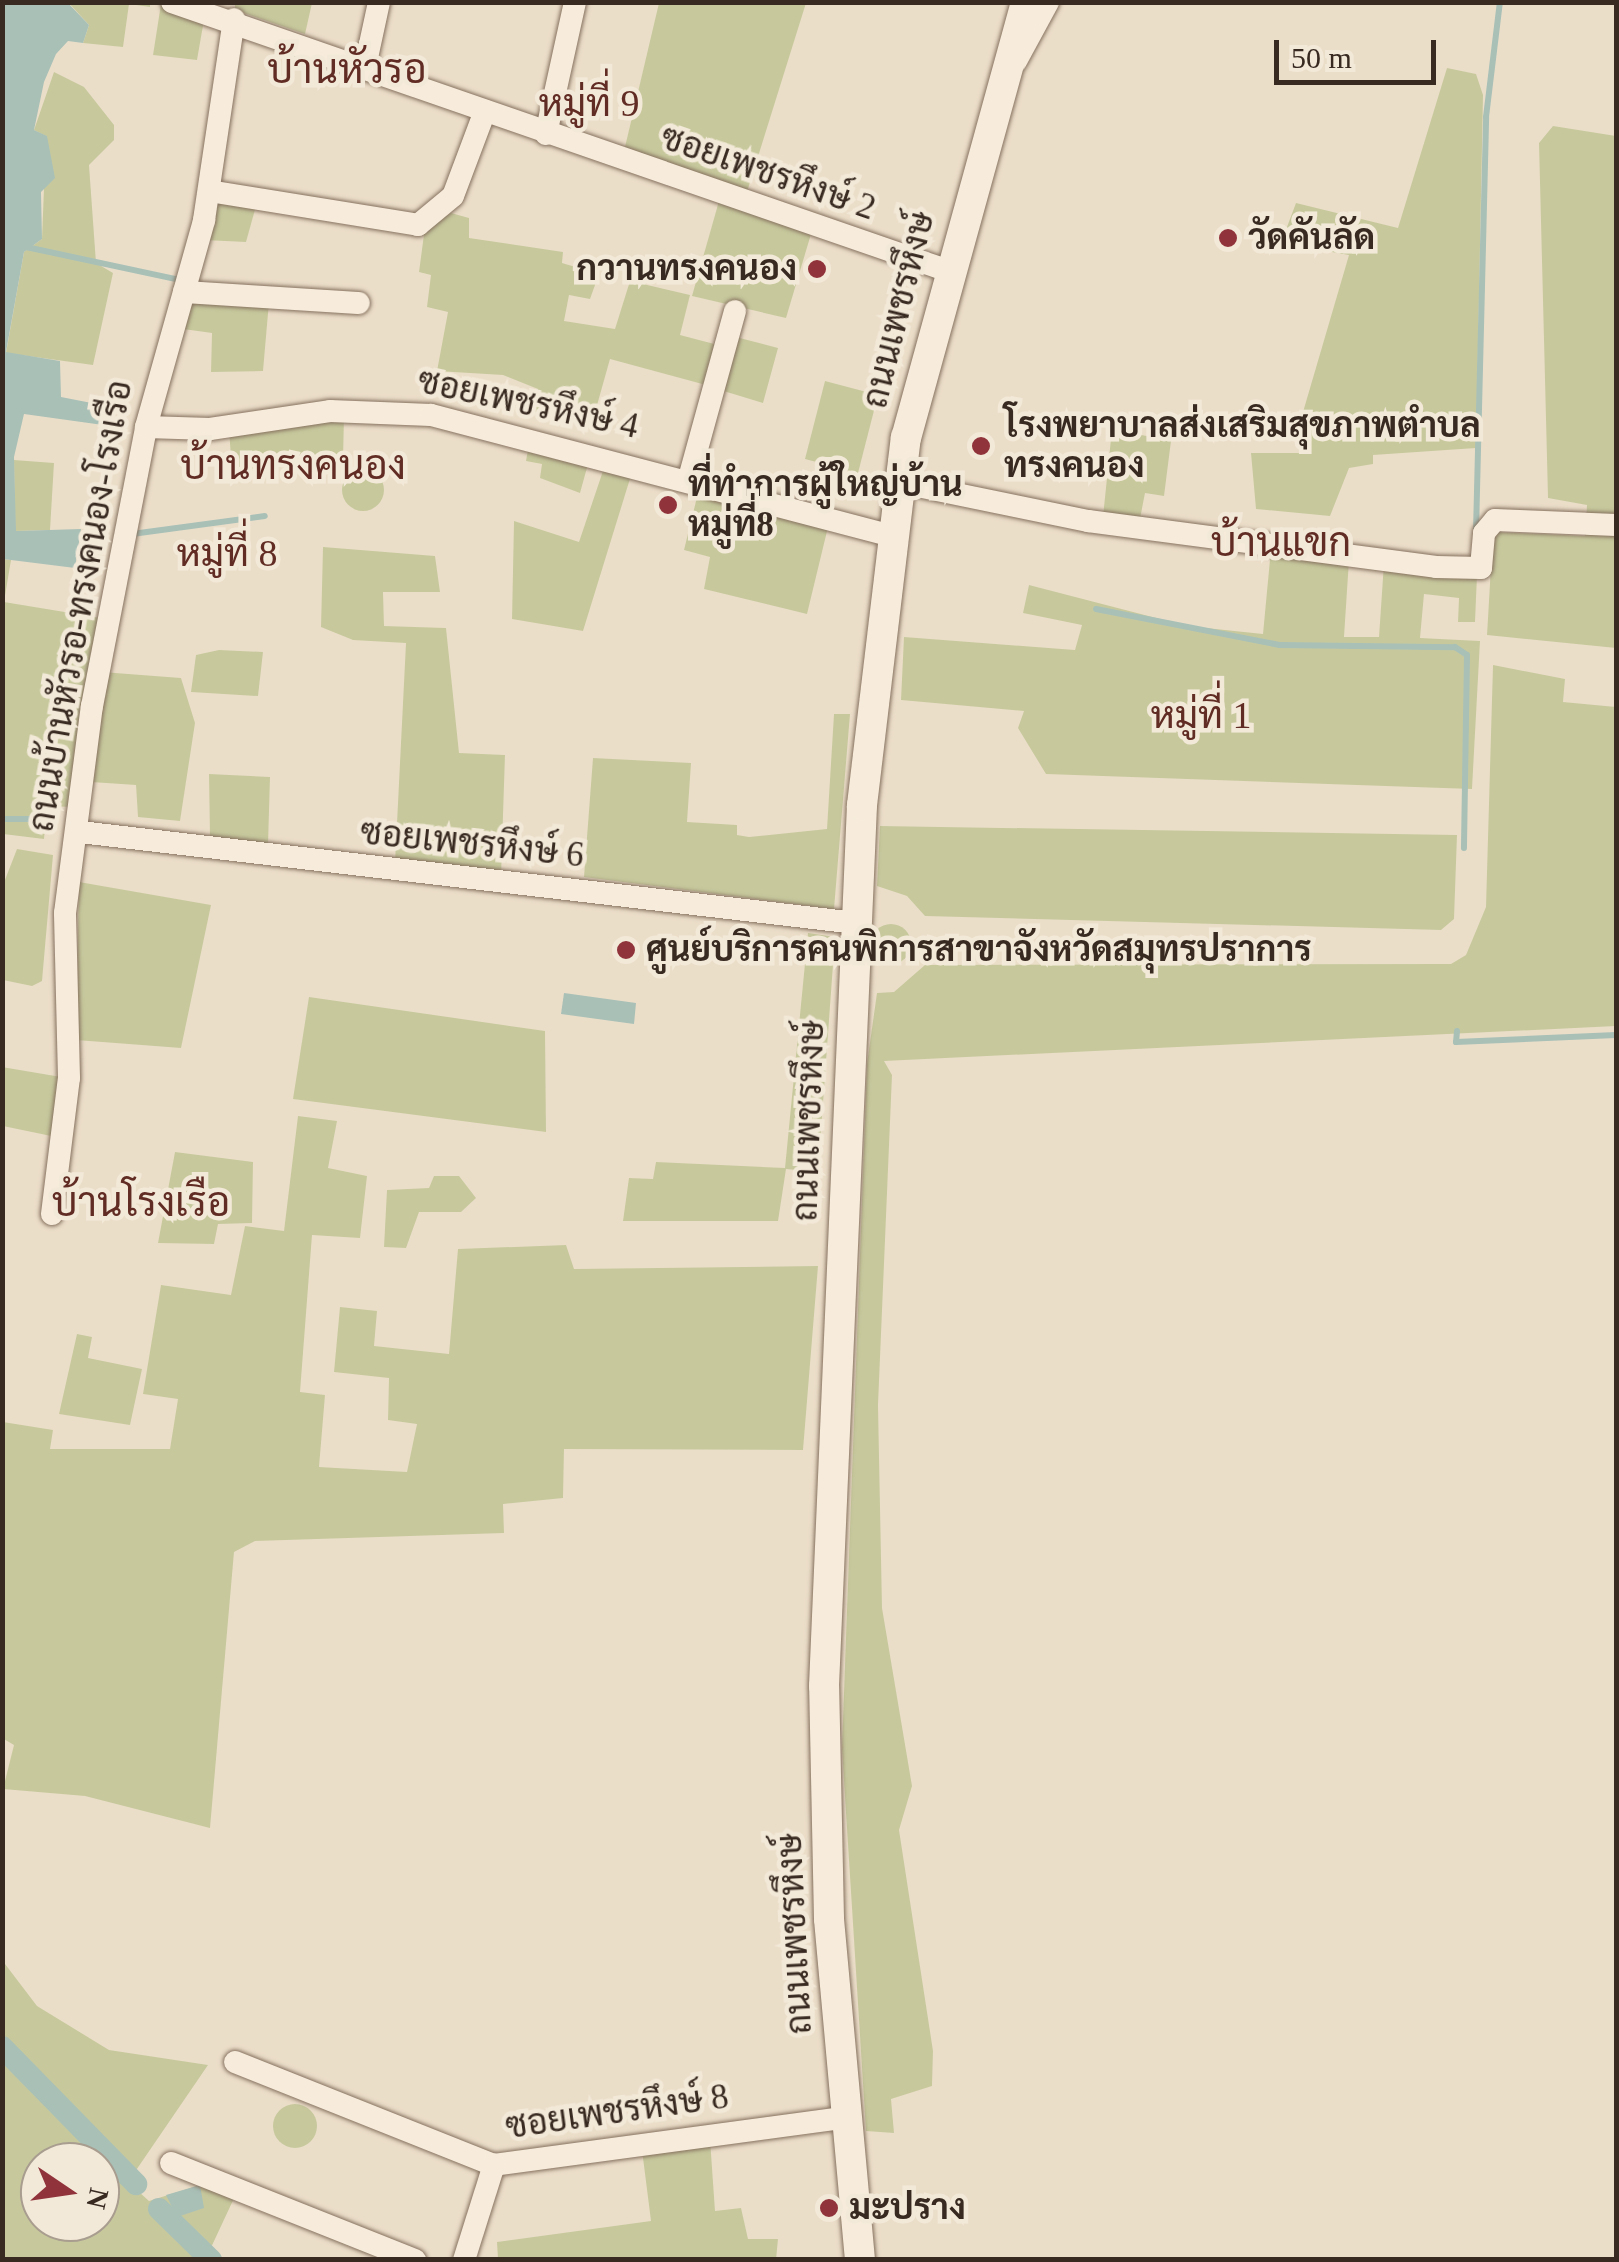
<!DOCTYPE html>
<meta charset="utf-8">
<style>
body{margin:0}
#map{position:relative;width:1619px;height:2262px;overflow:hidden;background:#ebdec9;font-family:"Times New Roman",Sarabun,serif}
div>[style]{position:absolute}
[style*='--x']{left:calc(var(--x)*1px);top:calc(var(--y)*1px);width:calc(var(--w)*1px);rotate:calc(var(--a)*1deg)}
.green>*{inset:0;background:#c7c99d}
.round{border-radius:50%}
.water>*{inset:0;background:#a9c0b7}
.stream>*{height:6px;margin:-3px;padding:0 3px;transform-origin:3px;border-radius:3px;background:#a9c0b7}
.canal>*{height:22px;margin:-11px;padding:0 11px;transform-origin:11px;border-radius:11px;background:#a9c0b7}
.roads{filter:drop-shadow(0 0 2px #86715f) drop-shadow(0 0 2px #86715f)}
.street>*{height:22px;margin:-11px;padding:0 11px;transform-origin:11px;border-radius:11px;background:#f7ecdb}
.secondary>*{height:30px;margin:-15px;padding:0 15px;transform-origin:15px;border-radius:15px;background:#f7ecdb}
.dots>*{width:28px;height:28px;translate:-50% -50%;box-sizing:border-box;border:5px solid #f3e9d8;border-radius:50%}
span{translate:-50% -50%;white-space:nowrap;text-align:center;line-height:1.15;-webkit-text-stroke:9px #f3e9d8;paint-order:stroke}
.street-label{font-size:35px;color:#382a21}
.poi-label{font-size:35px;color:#382a21;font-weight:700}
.left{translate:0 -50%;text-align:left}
.right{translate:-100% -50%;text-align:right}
.neighbourhood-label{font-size:38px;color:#612c24}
.quarter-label{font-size:40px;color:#612c24}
.frame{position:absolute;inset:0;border:5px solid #382a21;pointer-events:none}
.north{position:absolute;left:20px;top:2142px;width:100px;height:100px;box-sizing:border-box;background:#f3e9d8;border:2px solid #a89d8f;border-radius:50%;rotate:103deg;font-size:28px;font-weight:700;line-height:40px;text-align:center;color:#382a21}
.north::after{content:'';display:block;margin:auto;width:35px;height:45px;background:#91333b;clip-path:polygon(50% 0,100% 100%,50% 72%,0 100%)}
.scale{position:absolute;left:1274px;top:40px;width:162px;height:45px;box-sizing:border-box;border:5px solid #382a21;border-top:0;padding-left:12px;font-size:30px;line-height:35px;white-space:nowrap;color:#382a21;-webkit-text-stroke:8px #f3e9d8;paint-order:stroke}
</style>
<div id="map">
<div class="green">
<div style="clip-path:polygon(68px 2px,150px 3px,150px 7px,129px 4px,123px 47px,83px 43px,89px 25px)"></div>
<div style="clip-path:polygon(235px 3px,312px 3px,305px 34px,235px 10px)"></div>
<div style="clip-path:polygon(659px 3px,806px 3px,746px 195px,625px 147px)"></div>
<div style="clip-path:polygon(161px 4px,205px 14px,197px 60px,153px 55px)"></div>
<div style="clip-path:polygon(1447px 68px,1476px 74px,1483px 95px,1476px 448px,1373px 455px,1373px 464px,1349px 468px,1330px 516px,1256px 509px,1251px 453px,1301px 453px,1303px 412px,1349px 255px,1281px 243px,1296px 203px,1398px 228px)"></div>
<div style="clip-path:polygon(54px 72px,84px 87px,114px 125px,114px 140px,89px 165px,96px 263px,113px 273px,93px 365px,6px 353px,24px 252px,42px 239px,46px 136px,34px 130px)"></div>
<div style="clip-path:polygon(1553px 126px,1616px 136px,1616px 648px,1487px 635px,1493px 532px,1585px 536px,1587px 505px,1548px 498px,1539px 143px)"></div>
<div style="clip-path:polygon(212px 196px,256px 206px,246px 242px,204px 240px)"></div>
<div style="clip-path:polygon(719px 201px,811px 234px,786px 318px,692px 296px)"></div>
<div style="clip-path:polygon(451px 213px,469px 218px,469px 238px,563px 252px,562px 263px,599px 274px,590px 299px,569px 295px,564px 321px,615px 329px,630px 281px,690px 295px,680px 335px,718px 345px,706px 385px,610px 359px,592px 423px,534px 412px,538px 389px,503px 375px,437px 371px,448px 312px,427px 307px,431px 275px,419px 272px,425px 227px)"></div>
<div style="clip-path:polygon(187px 295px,269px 302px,263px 371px,211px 372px,212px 333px,176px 328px)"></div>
<div style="clip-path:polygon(732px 336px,778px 348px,763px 403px,717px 389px)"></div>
<div style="clip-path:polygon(825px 381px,878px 395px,858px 473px,805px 459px)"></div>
<div style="clip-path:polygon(344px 416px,343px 461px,277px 455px,272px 465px,232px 473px,229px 428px)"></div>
<div style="clip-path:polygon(1112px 429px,1171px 441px,1164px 496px,1145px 493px,1139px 524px,1103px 517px)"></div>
<div style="clip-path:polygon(529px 444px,588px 464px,580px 493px,540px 478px,542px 464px,526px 461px)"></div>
<div style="clip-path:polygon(14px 460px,54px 463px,50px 530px,15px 531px)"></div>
<div style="clip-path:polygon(606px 462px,633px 469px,583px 631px,512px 619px,514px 521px,579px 542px)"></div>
<div class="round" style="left:342px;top:469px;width:42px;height:42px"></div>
<div style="clip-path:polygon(699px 489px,828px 527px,807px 614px,704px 589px,710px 557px,684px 550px)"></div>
<div style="clip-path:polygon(323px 547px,435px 556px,440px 592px,383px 592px,384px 626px,446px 628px,459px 753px,505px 755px,501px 876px,395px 863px,406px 643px,353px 640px,321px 627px)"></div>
<div style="clip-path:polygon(1271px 549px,1349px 560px,1344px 637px,1379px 637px,1384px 563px,1477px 575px,1475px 622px,1458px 622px,1459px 598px,1424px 594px,1420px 638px,1480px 641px,1472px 789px,1046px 774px,1018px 728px,1024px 711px,901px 700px,904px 637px,1075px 650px,1082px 625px,1023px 613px,1029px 585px,1187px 626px,1263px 634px)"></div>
<div style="clip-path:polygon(3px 559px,11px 560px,4px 602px,101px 618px,74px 807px,47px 806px,44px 839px,3px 834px)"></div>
<div style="clip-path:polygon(219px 650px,263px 652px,258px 696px,191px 692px,196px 655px)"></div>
<div style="clip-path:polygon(1493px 665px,1565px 679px,1563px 702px,1616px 707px,1616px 1026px,884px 1061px,892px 1075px,878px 1405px,882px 1608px,912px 1786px,899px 1830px,933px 2051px,932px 2086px,891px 2099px,894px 2133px,866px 2131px,842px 1748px,867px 1064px,877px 993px,894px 992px,925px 965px,1451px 964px,1466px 955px,1486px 907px)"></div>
<div style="clip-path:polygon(102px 672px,181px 678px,195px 723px,180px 821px,138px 817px,136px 785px,91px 782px)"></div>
<div style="clip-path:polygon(834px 714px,850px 714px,834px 909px,584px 877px,593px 758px,691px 763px,687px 822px,737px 825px,737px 835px,749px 837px,827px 829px)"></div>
<div style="clip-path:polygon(209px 774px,270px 777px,268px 845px,210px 836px)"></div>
<div style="clip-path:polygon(880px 826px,1457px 835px,1454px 919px,1441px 930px,925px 916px,907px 896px,877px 886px)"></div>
<div style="clip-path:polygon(17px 849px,53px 855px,42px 981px,32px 986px,3px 980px,3px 885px)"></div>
<div style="clip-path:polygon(79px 882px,211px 905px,181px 1048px,76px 1040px)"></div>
<div class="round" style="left:871px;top:924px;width:40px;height:40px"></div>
<div style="clip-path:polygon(808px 933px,835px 937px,818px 1172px,786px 1169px,778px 1221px,623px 1221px,629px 1178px,653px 1179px,656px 1162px,785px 1168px)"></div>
<div style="clip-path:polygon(309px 997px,545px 1031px,546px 1132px,293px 1099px)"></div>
<div style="clip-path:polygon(2px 1067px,67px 1078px,56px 1137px,3px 1126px)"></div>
<div style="clip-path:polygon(298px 1116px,337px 1121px,328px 1168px,367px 1176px,360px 1238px,312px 1235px,300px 1392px,325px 1395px,319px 1467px,407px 1472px,417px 1424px,388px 1420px,389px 1378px,334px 1372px,340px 1307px,377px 1311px,374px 1346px,449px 1354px,458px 1249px,566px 1245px,574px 1269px,818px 1266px,803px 1450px,564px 1449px,563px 1498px,503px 1504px,504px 1533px,255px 1541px,234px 1552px,210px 1828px,85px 1796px,3px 1789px,14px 1745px,2px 1738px,3px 1400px,3px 1422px,53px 1430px,50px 1449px,170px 1449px,178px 1399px,143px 1394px,161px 1285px,231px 1295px,245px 1226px,284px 1231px)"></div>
<div style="clip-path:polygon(175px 1152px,253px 1162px,252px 1223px,218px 1224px,214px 1244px,158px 1243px)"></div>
<div style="clip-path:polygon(434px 1176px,459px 1176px,476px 1198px,461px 1212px,419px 1212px,406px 1248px,384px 1247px,387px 1190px,429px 1188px)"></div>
<div style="clip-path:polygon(77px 1334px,92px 1337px,88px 1358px,142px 1369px,130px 1425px,59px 1414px)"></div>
<div style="clip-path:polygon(evenodd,2px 1960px,37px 2006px,109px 2050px,208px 2065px,128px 2182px,149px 2201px,200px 2185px,236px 2194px,208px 2254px,214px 2259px,3px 2259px,2px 1960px,40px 2162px,100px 2162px,100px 2222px,40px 2222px,40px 2162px)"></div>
<div class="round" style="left:273px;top:2104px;width:44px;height:44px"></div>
<div style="clip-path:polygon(710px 2139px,715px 2211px,741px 2208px,748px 2239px,778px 2239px,776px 2260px,498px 2259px,497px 2242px,651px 2221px,642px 2150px)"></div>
</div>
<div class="water">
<div style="clip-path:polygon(3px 2px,68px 3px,89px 25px,83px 43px,68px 41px,56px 54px,44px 82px,34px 130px,47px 136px,55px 178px,41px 192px,42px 239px,24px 252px,6px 352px,60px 361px,61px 397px,107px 406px,103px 425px,24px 414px,14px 457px,16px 531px,81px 529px,75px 568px,3px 559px)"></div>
<div style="clip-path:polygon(564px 993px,636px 1003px,634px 1024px,561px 1014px)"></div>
<div style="clip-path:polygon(200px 2185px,204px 2208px,177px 2217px,166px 2195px)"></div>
</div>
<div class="stream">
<div style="--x:26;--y:247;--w:157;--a:12.1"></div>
<div style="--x:1476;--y:532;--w:415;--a:-88.6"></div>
<div style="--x:1486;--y:117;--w:116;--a:-83.1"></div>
<div style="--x:132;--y:534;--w:134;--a:-7.7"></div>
<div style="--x:1096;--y:609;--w:187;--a:11.1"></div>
<div style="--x:1280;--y:645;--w:175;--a:0.7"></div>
<div style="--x:1455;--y:647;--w:14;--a:34"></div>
<div style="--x:1467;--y:655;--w:193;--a:90.9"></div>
<div style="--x:2;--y:819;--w:41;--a:0"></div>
<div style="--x:1457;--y:1031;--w:11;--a:95"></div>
<div style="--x:1456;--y:1042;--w:160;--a:-2.5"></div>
</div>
<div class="canal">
<div style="--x:2;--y:2047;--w:192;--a:45.6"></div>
<div style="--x:159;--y:2209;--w:73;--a:44.4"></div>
</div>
<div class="roads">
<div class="street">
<div style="--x:172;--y:2;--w:819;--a:19.1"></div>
<div style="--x:1016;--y:61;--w:67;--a:-61.5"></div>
<div style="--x:365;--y:67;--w:66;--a:-77.8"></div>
<div style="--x:546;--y:134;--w:135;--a:-77.6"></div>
<div style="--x:209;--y:191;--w:212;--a:9.2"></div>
<div style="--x:418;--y:225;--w:45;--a:-39.6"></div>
<div style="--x:453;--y:196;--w:91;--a:-69.4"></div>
<div style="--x:184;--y:292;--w:175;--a:3.6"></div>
<div style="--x:146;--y:427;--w:64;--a:1.8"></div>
<div style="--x:210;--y:429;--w:121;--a:-8.5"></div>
<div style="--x:330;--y:411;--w:101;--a:2.3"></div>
<div style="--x:431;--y:415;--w:473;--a:14.7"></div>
<div style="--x:689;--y:478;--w:173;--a:-74.6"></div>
<div style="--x:898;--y:482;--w:194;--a:11.6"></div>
<div style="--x:1088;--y:521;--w:351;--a:7.5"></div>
<div style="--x:1436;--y:567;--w:45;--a:1.3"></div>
<div style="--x:1481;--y:568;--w:35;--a:-85"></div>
<div style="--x:1484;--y:533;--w:17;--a:-50"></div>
<div style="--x:1495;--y:520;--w:121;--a:2.4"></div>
<div style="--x:80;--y:832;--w:781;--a:6.69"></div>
<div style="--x:52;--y:1214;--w:137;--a:-82.9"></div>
<div style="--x:69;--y:1078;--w:165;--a:-91.4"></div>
<div style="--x:65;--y:913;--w:209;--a:-82.6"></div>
<div style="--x:92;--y:706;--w:284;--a:-79"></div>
<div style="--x:146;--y:427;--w:215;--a:-74.3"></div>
<div style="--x:204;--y:220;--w:203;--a:-81.5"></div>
<div style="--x:235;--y:2062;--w:279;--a:21.7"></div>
<div style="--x:494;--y:2165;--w:356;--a:-7.7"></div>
<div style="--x:171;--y:2163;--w:263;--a:21.7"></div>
<div style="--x:464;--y:2260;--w:100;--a:-72.5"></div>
</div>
<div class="secondary">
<div style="--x:860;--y:2260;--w:342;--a:-95.2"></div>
<div style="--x:829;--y:1919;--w:233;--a:-91.2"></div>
<div style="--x:824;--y:1686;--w:882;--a:-87.53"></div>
<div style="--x:862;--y:805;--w:370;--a:-83.2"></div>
<div style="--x:906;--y:438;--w:452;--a:-74.6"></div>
</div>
</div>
<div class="dots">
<div style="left:1228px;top:238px;background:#91333b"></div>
<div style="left:817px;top:269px;background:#91333b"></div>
<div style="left:981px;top:446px;background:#91333b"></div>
<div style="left:668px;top:505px;background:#91333b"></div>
<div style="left:626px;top:950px;background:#91333b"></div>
<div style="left:829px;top:2208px;background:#91333b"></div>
</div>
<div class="street-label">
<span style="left:768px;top:173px;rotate:19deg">ซอยเพชรหึงษ์ 2</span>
<span style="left:899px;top:310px;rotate:-76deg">ถนนเพชรหึงษ์</span>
<span style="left:528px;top:404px;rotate:12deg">ซอยเพชรหึงษ์ 4</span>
<span style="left:81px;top:606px;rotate:-80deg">ถนนบ้านหัวรอ-ทรงคนอง-โรงเรือ</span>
<span style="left:472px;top:844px;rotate:6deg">ซอยเพชรหึงษ์ 6</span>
<span style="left:809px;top:1121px;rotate:-88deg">ถนนเพชรหึงษ์</span>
<span style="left:795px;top:1934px;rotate:-93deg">ถนนเพชรหึงษ์</span>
<span style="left:617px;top:2112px;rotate:-8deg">ซอยเพชรหึงษ์ 8</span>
</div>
<div class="poi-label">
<span class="left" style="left:1248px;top:238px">วัดคันลัด</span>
<span class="right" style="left:797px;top:269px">กวานทรงคนอง</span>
<span class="left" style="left:1004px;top:446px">โรงพยาบาลส่งเสริมสุขภาพตำบล<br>ทรงคนอง</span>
<span class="left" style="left:688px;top:505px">ที่ทำการผู้ใหญ่บ้าน<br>หมู่ที่8</span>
<span class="left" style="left:646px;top:950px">ศูนย์บริการคนพิการสาขาจังหวัดสมุทรปราการ</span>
<span class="left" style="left:849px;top:2208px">มะปราง</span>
</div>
<div class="neighbourhood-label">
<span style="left:589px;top:104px">หมู่ที่ 9</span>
<span style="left:227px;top:554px">หมู่ที่ 8</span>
<span style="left:1201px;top:716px">หมู่ที่ 1</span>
</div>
<div class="quarter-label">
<span style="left:347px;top:70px">บ้านหัวรอ</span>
<span style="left:293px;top:466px">บ้านทรงคนอง</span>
<span style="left:1281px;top:543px">บ้านแขก</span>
<span style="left:141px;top:1203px">บ้านโรงเรือ</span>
</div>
<div class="frame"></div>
<div class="north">N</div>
<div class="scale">50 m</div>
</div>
